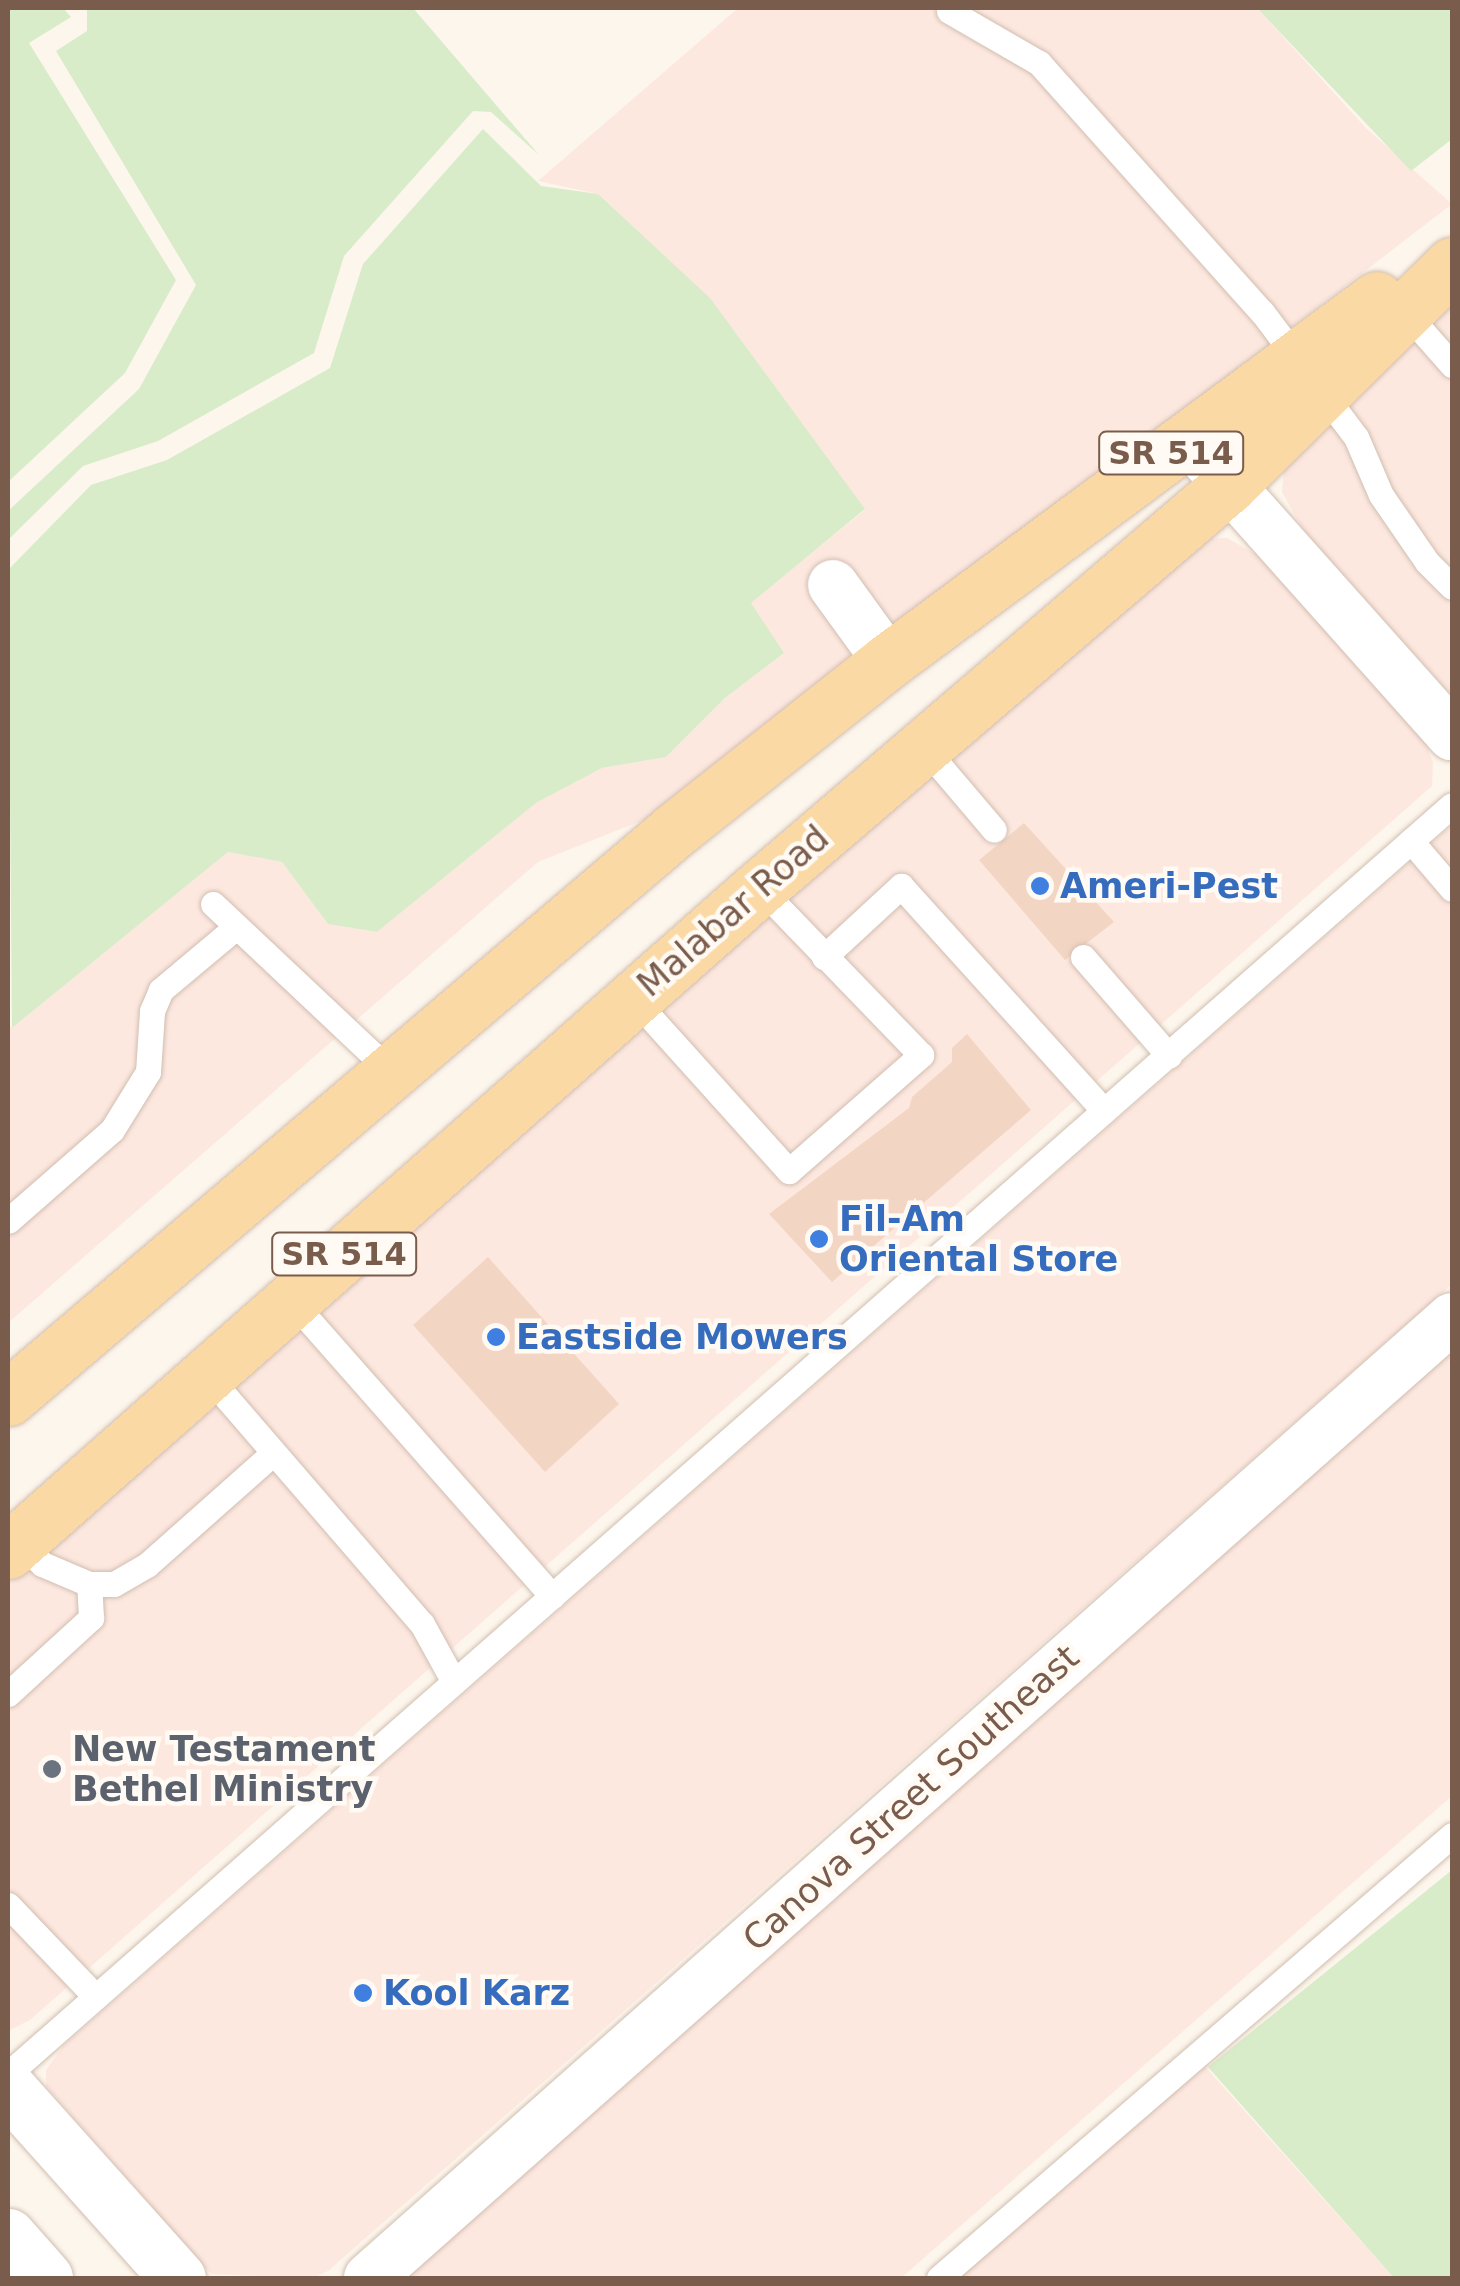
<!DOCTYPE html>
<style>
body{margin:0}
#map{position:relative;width:1460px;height:2286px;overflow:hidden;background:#fdf6ec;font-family:"DejaVu Sans",sans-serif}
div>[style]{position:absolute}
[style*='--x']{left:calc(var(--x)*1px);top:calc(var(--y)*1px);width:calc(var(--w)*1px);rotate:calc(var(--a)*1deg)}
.commercial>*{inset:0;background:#fde8e0}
.green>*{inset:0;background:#d8ecc9}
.building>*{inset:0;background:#f3d5c3}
.roads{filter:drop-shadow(0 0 2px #d1beb0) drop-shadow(0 0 2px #d1beb0)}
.lane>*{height:25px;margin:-12.5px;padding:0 12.5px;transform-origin:12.5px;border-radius:12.5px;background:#fff}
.street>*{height:50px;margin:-25px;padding:0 25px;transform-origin:25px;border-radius:25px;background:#fff}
.secondary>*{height:55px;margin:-27.5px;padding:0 27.5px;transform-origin:27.5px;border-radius:27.5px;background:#fff}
.primary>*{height:55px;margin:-27.5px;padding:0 27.5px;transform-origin:27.5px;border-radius:27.5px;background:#fbd9a5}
.dots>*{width:28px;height:28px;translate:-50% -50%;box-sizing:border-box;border:5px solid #fffaf3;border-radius:50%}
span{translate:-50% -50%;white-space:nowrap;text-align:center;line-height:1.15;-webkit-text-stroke:9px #fffaf3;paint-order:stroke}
.shield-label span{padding:2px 8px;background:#fffaf3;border:2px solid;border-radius:8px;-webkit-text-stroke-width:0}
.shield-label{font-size:32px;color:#7a5c4d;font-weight:700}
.shop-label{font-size:35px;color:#366cbe;font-weight:700}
.left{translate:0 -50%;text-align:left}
.street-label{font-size:35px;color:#7a5c4d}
.worship-label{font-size:35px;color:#5b616d;font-weight:700}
.frame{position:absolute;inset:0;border:10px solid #7a5c4d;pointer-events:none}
</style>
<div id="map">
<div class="commercial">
<div style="clip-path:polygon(738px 8px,1257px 8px,1366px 128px,1452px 204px,661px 813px,538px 862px,8px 1323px,8px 1024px,12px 1028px,228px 852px,282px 862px,328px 924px,377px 932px,536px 803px,602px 768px,666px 757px,725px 698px,784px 653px,750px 603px,865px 510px,598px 194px,538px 181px)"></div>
<div style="clip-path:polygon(1452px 278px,1452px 696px,1303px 530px,1282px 492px,1286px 449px)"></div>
<div style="clip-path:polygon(1227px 538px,1270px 562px,1423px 737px,1433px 762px,1432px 786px,30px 2020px,8px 2031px,8px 1568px,1177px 539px)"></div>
<div style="clip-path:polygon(1452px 825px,1452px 1284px,328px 2271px,312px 2278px,211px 2274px,46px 2086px,46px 2070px,64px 2045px)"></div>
<div style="clip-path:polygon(1452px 1338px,1452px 1796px,901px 2278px,381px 2278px)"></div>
<div style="clip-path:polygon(1202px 2063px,1394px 2278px,953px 2278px)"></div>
</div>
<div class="green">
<div style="clip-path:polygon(8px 8px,63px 8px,71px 17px,29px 43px,176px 280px,125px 373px,8px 482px)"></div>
<div style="clip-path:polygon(87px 8px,413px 8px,539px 155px,491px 112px,473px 111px,344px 256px,314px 353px,158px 441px,83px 466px,8px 540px,8px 511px,139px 389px,196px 285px,56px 51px,87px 31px)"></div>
<div style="clip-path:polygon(1257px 8px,1452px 8px,1452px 139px,1411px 171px)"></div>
<div style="clip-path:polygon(483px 129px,541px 186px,598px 194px,710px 298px,865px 509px,751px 603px,784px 653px,725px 698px,666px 757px,602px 768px,536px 803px,377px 932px,328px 924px,282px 862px,228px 852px,12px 1028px,8px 570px,91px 485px,167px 460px,330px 368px,363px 264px)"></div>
<div style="clip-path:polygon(1452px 1870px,1452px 2278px,1394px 2278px,1208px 2067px)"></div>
</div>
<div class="building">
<div style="clip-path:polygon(1024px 823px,1114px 922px,1065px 960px,979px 860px)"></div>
<div style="clip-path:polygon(967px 1034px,1031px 1110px,832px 1282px,769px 1214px,909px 1108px,912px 1097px,952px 1062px,952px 1048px)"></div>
<div style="clip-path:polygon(488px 1257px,619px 1404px,545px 1472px,413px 1325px)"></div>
</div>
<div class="roads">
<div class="lane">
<div style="--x:949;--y:11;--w:104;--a:30"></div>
<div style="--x:1039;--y:63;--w:334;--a:48.2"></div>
<div style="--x:1262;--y:312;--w:156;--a:53.1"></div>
<div style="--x:1356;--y:437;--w:63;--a:66.7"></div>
<div style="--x:1381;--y:495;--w:81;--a:55.5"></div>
<div style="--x:1427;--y:562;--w:35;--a:45"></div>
<div style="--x:1400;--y:306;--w:79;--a:48.6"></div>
<div style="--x:922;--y:745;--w:111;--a:49.7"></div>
<div style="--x:1411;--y:841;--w:63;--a:49.5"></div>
<div style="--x:213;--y:904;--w:219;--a:43.3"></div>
<div style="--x:372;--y:1054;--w:25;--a:29"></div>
<div style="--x:824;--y:957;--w:105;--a:-42.7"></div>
<div style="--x:901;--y:886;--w:303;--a:47.9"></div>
<div style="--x:1083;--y:957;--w:131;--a:49"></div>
<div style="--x:633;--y:998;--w:233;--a:48"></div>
<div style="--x:789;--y:1171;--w:176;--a:-41.3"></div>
<div style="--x:921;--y:1055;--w:236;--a:-134"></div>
<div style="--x:8;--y:1221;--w:138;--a:-41.2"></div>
<div style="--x:112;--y:1130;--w:68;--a:-58.2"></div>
<div style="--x:148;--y:1072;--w:61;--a:-86.2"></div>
<div style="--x:152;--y:1011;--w:23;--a:-67"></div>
<div style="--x:161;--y:990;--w:97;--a:-40"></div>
<div style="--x:291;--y:1300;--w:395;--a:48.6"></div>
<div style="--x:207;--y:1375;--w:329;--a:49.2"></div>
<div style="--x:422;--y:1624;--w:66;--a:61.1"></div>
<div style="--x:89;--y:1584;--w:25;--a:0"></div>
<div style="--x:114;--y:1584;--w:38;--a:-30"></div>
<div style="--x:147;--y:1565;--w:169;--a:-41.6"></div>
<div style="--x:8;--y:1694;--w:113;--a:-42.5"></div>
<div style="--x:91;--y:1618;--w:34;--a:-93"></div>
<div style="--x:89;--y:1584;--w:51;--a:-156.9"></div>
<div style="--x:42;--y:1564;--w:33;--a:-135"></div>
<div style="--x:8;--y:1905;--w:127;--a:46.3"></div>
<div style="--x:8;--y:2074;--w:1922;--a:-41.31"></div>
<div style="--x:939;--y:2278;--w:678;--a:-40.81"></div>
</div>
<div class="street">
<div style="--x:1188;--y:439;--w:397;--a:48.3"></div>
<div style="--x:833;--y:585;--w:94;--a:54.1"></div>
<div style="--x:369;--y:2278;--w:1447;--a:-41.55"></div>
</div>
<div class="secondary">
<div style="--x:8;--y:2088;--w:255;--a:48.2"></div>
<div style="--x:8;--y:2236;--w:56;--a:48.6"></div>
</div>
<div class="primary">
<div style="--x:8;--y:1398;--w:877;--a:-40.42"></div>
<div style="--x:676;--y:829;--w:270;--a:-38.4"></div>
<div style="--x:888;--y:661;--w:608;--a:-36.51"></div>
<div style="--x:8;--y:1551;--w:1002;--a:-41.44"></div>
<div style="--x:759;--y:888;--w:618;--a:-40.6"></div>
<div style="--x:1228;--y:486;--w:315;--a:-44.6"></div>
</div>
</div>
<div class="dots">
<div style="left:1040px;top:886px;background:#3f7fe0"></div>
<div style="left:819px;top:1239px;background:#3f7fe0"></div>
<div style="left:496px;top:1337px;background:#3f7fe0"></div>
<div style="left:52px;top:1769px;background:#6b7280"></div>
<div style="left:363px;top:1993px;background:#3f7fe0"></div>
</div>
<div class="shield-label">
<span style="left:1171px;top:453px">SR 514</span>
<span style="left:344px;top:1254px">SR 514</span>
</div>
<div class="shop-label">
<span class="left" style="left:1060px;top:886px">Ameri-Pest</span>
<span class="left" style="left:839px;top:1239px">Fil-Am<br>Oriental Store</span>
<span class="left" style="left:516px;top:1337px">Eastside Mowers</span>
<span class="left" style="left:383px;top:1993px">Kool Karz</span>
</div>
<div class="street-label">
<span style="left:733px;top:911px;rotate:-41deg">Malabar Road</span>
<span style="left:911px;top:1798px;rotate:-42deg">Canova Street Southeast</span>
</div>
<div class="worship-label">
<span class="left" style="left:72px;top:1769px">New Testament<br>Bethel Ministry</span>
</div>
<div class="frame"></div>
</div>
